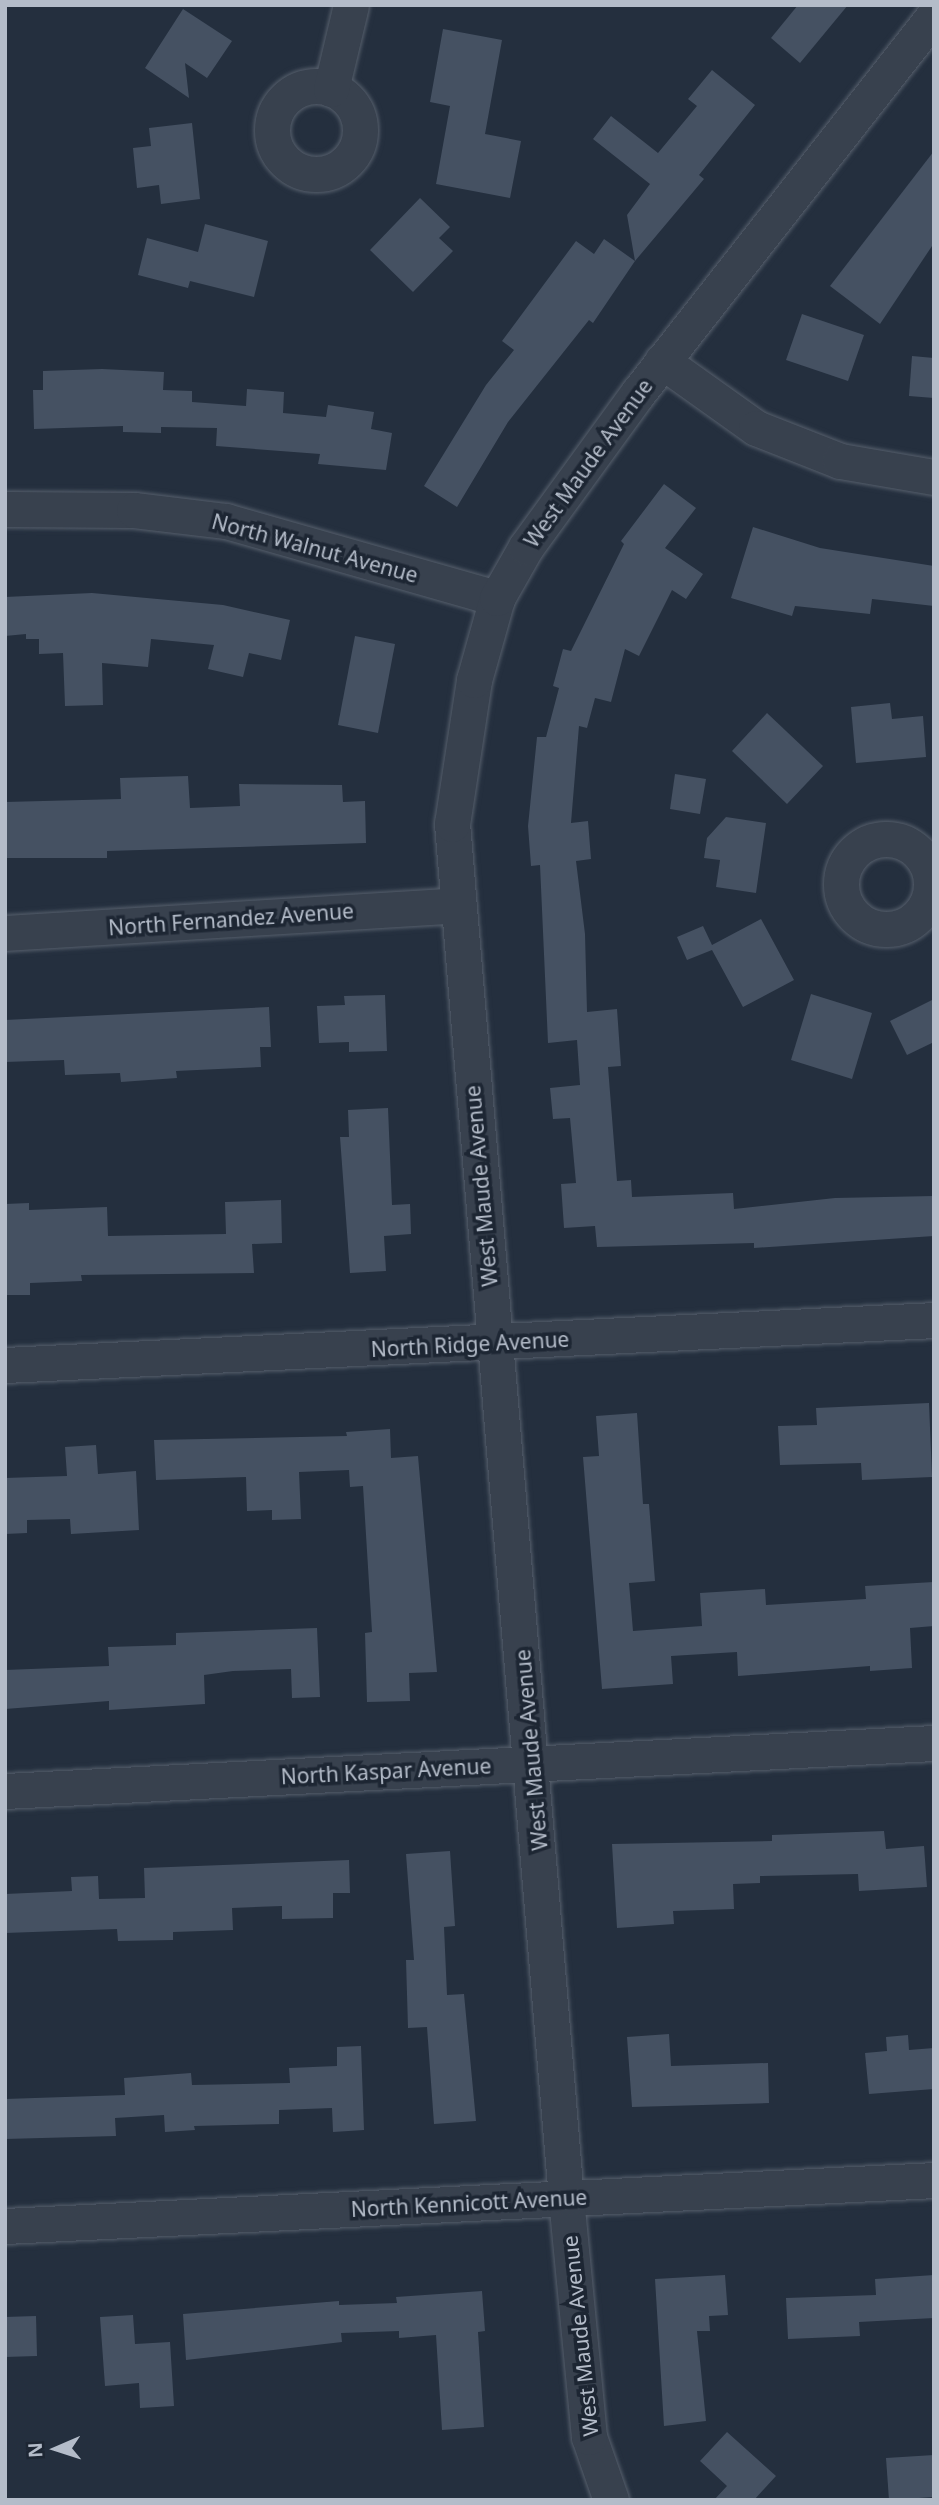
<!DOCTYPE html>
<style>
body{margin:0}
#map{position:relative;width:939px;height:2505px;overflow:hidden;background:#242f3e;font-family:"Noto Sans",sans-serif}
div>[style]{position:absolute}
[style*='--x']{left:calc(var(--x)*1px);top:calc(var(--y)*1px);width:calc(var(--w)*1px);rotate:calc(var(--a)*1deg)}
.building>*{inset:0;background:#455162}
.roads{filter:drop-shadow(0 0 2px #565f6c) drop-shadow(0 0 2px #565f6c)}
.minor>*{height:35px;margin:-17.5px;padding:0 17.5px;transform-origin:17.5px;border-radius:17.5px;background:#38414e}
.minor>.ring{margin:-17.5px;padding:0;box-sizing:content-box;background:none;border:35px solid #38414e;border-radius:50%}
span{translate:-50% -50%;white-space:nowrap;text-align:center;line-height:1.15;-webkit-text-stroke:7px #1d2633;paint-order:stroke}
.street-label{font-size:21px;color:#b4bcc9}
.frame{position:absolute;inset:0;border:7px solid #b4bcc9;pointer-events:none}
.north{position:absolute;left:21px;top:2414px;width:70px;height:70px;-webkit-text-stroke:5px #1d2633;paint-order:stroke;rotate:267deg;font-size:19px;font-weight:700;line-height:28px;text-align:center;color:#b4bcc9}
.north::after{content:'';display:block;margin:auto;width:24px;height:32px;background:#b4bcc9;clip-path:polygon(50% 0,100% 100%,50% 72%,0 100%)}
</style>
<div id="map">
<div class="building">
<div style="clip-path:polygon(798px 5px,848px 5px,800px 63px,771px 38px)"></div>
<div style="clip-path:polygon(183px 9px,232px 41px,207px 78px,185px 63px,189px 98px,145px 68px)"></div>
<div style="clip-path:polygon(443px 29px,502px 40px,485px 134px,521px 141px,510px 198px,436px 184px,450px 106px,430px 102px)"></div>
<div style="clip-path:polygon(712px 70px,755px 105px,699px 175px,704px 179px,635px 261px,627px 215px,650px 184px,593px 139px,611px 116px,658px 153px,697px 106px,688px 99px)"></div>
<div style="clip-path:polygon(192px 123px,200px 199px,161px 204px,159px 185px,137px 188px,133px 148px,151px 146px,149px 128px)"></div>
<div style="clip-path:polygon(934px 151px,934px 243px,880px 324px,830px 286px)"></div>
<div style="clip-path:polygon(420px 198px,450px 227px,439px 238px,453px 251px,413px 292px,370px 250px)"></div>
<div style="clip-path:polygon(205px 224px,268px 241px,254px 297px,190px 281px,188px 288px,138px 275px,147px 238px,198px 252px)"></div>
<div style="clip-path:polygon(604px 239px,635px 261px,593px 323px,589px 320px,508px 422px,457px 507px,424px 486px,486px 385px,514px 350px,502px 341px,576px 241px,594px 254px)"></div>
<div style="clip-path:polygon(802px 314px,864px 335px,848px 381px,786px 360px)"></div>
<div style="clip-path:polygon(912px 356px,934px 358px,934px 398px,909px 396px)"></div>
<div style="clip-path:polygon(102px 369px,164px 372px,163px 390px,192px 391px,192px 402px,246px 406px,247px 389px,284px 392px,283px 413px,326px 417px,328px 405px,374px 412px,371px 429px,392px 433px,386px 470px,318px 464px,320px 454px,216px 446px,217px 428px,161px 427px,161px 433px,123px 432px,123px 426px,34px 429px,33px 390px,43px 390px,43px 371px)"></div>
<div style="clip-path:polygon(664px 484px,696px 508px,665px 548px,703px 574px,686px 599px,672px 590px,639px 656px,625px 649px,611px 702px,595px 698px,587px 728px,579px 726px,571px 823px,588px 821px,591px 859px,576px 861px,585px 934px,587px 1012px,617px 1009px,621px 1066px,608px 1067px,617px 1181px,631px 1180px,632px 1197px,733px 1193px,734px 1209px,835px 1198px,934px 1196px,934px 1236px,754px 1248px,754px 1243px,597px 1247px,595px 1226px,564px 1228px,561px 1184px,576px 1183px,570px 1118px,553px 1119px,550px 1088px,580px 1085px,577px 1040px,548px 1043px,540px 865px,531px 866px,528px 826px,537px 737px,546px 737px,559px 688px,553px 686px,563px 649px,571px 651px,624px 544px,621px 541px)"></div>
<div style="clip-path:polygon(753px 527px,820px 548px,934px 566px,934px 606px,872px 599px,870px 614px,795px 606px,792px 616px,731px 598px)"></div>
<div style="clip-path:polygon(92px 593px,223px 605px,290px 620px,281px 660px,249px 653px,243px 677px,208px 669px,214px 645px,151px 639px,148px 667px,102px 663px,103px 705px,65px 706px,63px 653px,39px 654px,39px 639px,26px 639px,26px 634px,5px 636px,5px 597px)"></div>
<div style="clip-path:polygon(355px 636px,395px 644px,378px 733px,338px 725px)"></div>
<div style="clip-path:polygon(890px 703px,892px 719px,923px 716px,926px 757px,856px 763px,851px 707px)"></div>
<div style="clip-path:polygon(767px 713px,823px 766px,787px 804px,732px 751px)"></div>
<div style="clip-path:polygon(675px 774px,706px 779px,700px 814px,670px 809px)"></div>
<div style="clip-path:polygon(188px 776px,190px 808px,240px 806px,239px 784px,342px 785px,343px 802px,365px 801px,366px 843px,107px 851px,107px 858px,5px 858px,5px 802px,121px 799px,120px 778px)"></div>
<div style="clip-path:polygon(726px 817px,766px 823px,756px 893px,716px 887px,720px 860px,704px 858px,707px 838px)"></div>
<div style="clip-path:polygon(761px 919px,794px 980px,743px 1007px,712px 950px,687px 960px,677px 937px,703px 926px,712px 945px)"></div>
<div style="clip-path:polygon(811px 994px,872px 1013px,852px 1079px,791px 1060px)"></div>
<div style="clip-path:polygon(385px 995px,387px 1051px,349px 1052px,349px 1042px,319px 1043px,317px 1006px,345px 1005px,344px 996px)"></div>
<div style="clip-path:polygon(934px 999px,934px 1042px,907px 1055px,890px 1021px)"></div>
<div style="clip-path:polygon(269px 1007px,271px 1047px,260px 1047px,261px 1067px,176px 1071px,177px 1078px,121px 1082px,120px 1073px,65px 1075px,64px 1060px,5px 1062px,5px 1020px)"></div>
<div style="clip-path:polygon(388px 1108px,392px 1205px,410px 1204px,411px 1234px,384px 1236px,386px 1271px,350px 1273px,340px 1137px,349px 1137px,348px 1110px)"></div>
<div style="clip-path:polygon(281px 1200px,282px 1243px,252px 1244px,254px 1273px,81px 1275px,82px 1281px,30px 1283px,30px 1295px,5px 1295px,5px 1204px,29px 1203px,29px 1210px,107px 1207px,108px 1236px,226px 1234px,225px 1202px)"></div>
<div style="clip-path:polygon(929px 1403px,932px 1477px,862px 1480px,861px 1463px,780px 1465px,778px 1426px,817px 1425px,816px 1408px)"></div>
<div style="clip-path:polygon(637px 1413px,643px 1504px,649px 1504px,655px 1581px,629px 1583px,633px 1631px,702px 1626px,700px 1593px,765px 1589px,766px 1605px,866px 1599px,865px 1586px,934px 1582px,934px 1626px,910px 1628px,912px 1668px,870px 1671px,870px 1666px,738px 1676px,737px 1652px,671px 1656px,673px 1684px,602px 1689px,583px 1457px,599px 1456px,596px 1416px)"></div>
<div style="clip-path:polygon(390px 1429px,391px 1458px,418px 1456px,437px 1672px,409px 1673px,410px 1701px,367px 1702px,365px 1633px,372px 1632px,363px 1486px,350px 1487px,349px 1470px,299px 1472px,301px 1519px,272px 1520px,272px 1510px,247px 1511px,246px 1477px,156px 1480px,154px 1440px,347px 1436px,346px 1432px)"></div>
<div style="clip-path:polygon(96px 1445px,98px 1474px,136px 1471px,139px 1530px,71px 1534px,70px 1519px,27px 1520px,27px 1533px,5px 1534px,5px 1478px,67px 1476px,65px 1447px)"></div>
<div style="clip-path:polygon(317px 1628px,320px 1697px,292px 1698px,291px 1669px,233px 1671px,204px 1675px,205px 1704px,109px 1710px,109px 1701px,5px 1709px,5px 1670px,109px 1666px,108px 1647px,176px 1645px,176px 1633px)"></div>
<div style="clip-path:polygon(884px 1831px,886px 1849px,924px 1846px,927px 1887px,859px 1891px,858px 1874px,760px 1876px,760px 1883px,733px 1884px,734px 1909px,673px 1911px,674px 1924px,617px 1928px,612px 1844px,772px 1841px,772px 1835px)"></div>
<div style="clip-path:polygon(450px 1851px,455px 1926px,444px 1927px,447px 1995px,464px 1994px,476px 2121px,434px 2124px,427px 2027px,408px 2028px,406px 1960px,414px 1960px,406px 1854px)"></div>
<div style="clip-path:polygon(349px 1860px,350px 1893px,333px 1893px,333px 1918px,282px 1919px,282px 1906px,232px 1908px,233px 1930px,173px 1932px,173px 1940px,118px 1941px,117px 1929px,5px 1933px,5px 1894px,72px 1891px,71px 1877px,98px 1876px,99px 1899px,145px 1898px,144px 1868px)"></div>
<div style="clip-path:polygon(669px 2034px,671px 2066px,768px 2063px,769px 2103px,632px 2107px,627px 2037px)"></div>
<div style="clip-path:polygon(908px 2035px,909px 2050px,934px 2048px,934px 2089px,869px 2094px,865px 2053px,887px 2051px,886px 2037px)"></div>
<div style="clip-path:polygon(361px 2046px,364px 2130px,333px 2132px,332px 2108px,279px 2110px,279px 2124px,194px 2126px,195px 2130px,165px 2132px,164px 2115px,115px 2118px,116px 2136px,5px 2139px,5px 2099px,125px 2095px,124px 2078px,191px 2073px,192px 2085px,290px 2083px,289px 2068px,337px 2066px,337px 2047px)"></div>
<div style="clip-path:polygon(725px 2275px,728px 2315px,709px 2316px,710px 2331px,697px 2331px,706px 2421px,664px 2426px,655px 2279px)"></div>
<div style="clip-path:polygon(934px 2275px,934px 2318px,859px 2322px,860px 2336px,788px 2339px,786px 2298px,876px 2295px,875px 2279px)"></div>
<div style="clip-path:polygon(482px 2291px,485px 2331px,478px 2332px,484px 2427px,442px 2430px,436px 2335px,399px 2338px,399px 2331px,341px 2333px,342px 2342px,186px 2360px,183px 2314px,339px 2301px,339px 2305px,397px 2303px,396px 2297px)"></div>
<div style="clip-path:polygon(133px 2315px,135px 2344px,170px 2342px,174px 2406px,140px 2408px,139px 2383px,105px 2386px,100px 2317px)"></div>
<div style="clip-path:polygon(36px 2316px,37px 2356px,5px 2357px,5px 2317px)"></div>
<div style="clip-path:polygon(727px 2432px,776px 2476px,754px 2500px,714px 2500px,727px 2486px,700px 2461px)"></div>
<div style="clip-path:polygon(934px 2455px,934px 2497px,889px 2500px,886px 2458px)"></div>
</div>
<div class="roads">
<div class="minor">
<div class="ring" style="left:272px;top:86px;width:53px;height:53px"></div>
<div style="--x:331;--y:89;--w:86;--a:-76.6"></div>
<div style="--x:662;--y:361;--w:115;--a:35.5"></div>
<div style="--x:756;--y:428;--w:90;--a:21.4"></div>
<div style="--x:840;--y:461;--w:95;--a:9.7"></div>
<div style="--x:5;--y:509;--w:129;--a:0.4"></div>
<div style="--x:134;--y:510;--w:93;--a:6.8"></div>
<div style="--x:226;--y:521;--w:282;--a:15.9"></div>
<div class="ring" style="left:841px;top:839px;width:55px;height:55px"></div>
<div style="--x:5;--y:933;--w:453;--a:-3.5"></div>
<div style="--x:5;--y:1365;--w:930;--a:-2.77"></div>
<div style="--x:5;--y:1791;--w:930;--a:-2.96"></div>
<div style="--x:5;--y:2226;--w:930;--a:-2.83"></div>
<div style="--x:611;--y:2500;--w:67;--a:-109.2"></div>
<div style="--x:589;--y:2437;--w:240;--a:-95.5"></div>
<div style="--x:566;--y:2198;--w:1379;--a:-94.74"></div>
<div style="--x:452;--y:824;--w:146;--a:-81.3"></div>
<div style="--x:474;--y:680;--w:85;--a:-74.3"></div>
<div style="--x:497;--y:598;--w:59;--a:-60.4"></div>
<div style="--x:526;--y:547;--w:190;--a:-54"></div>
<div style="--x:638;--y:393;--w:480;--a:-51.9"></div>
</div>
</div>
<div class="street-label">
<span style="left:588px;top:463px;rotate:-54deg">West Maude Avenue</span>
<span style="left:315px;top:548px;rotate:15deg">North Walnut Avenue</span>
<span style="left:231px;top:919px;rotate:-4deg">North Fernandez Avenue</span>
<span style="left:481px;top:1186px;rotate:-95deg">West Maude Avenue</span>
<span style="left:470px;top:1344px;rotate:-3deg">North Ridge Avenue</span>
<span style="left:531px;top:1750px;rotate:-95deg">West Maude Avenue</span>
<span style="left:386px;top:1771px;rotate:-3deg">North Kaspar Avenue</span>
<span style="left:469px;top:2203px;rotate:-3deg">North Kennicott Avenue</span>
<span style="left:580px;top:2336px;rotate:-96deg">West Maude Avenue</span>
</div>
<div class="frame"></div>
<div class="north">N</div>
</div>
